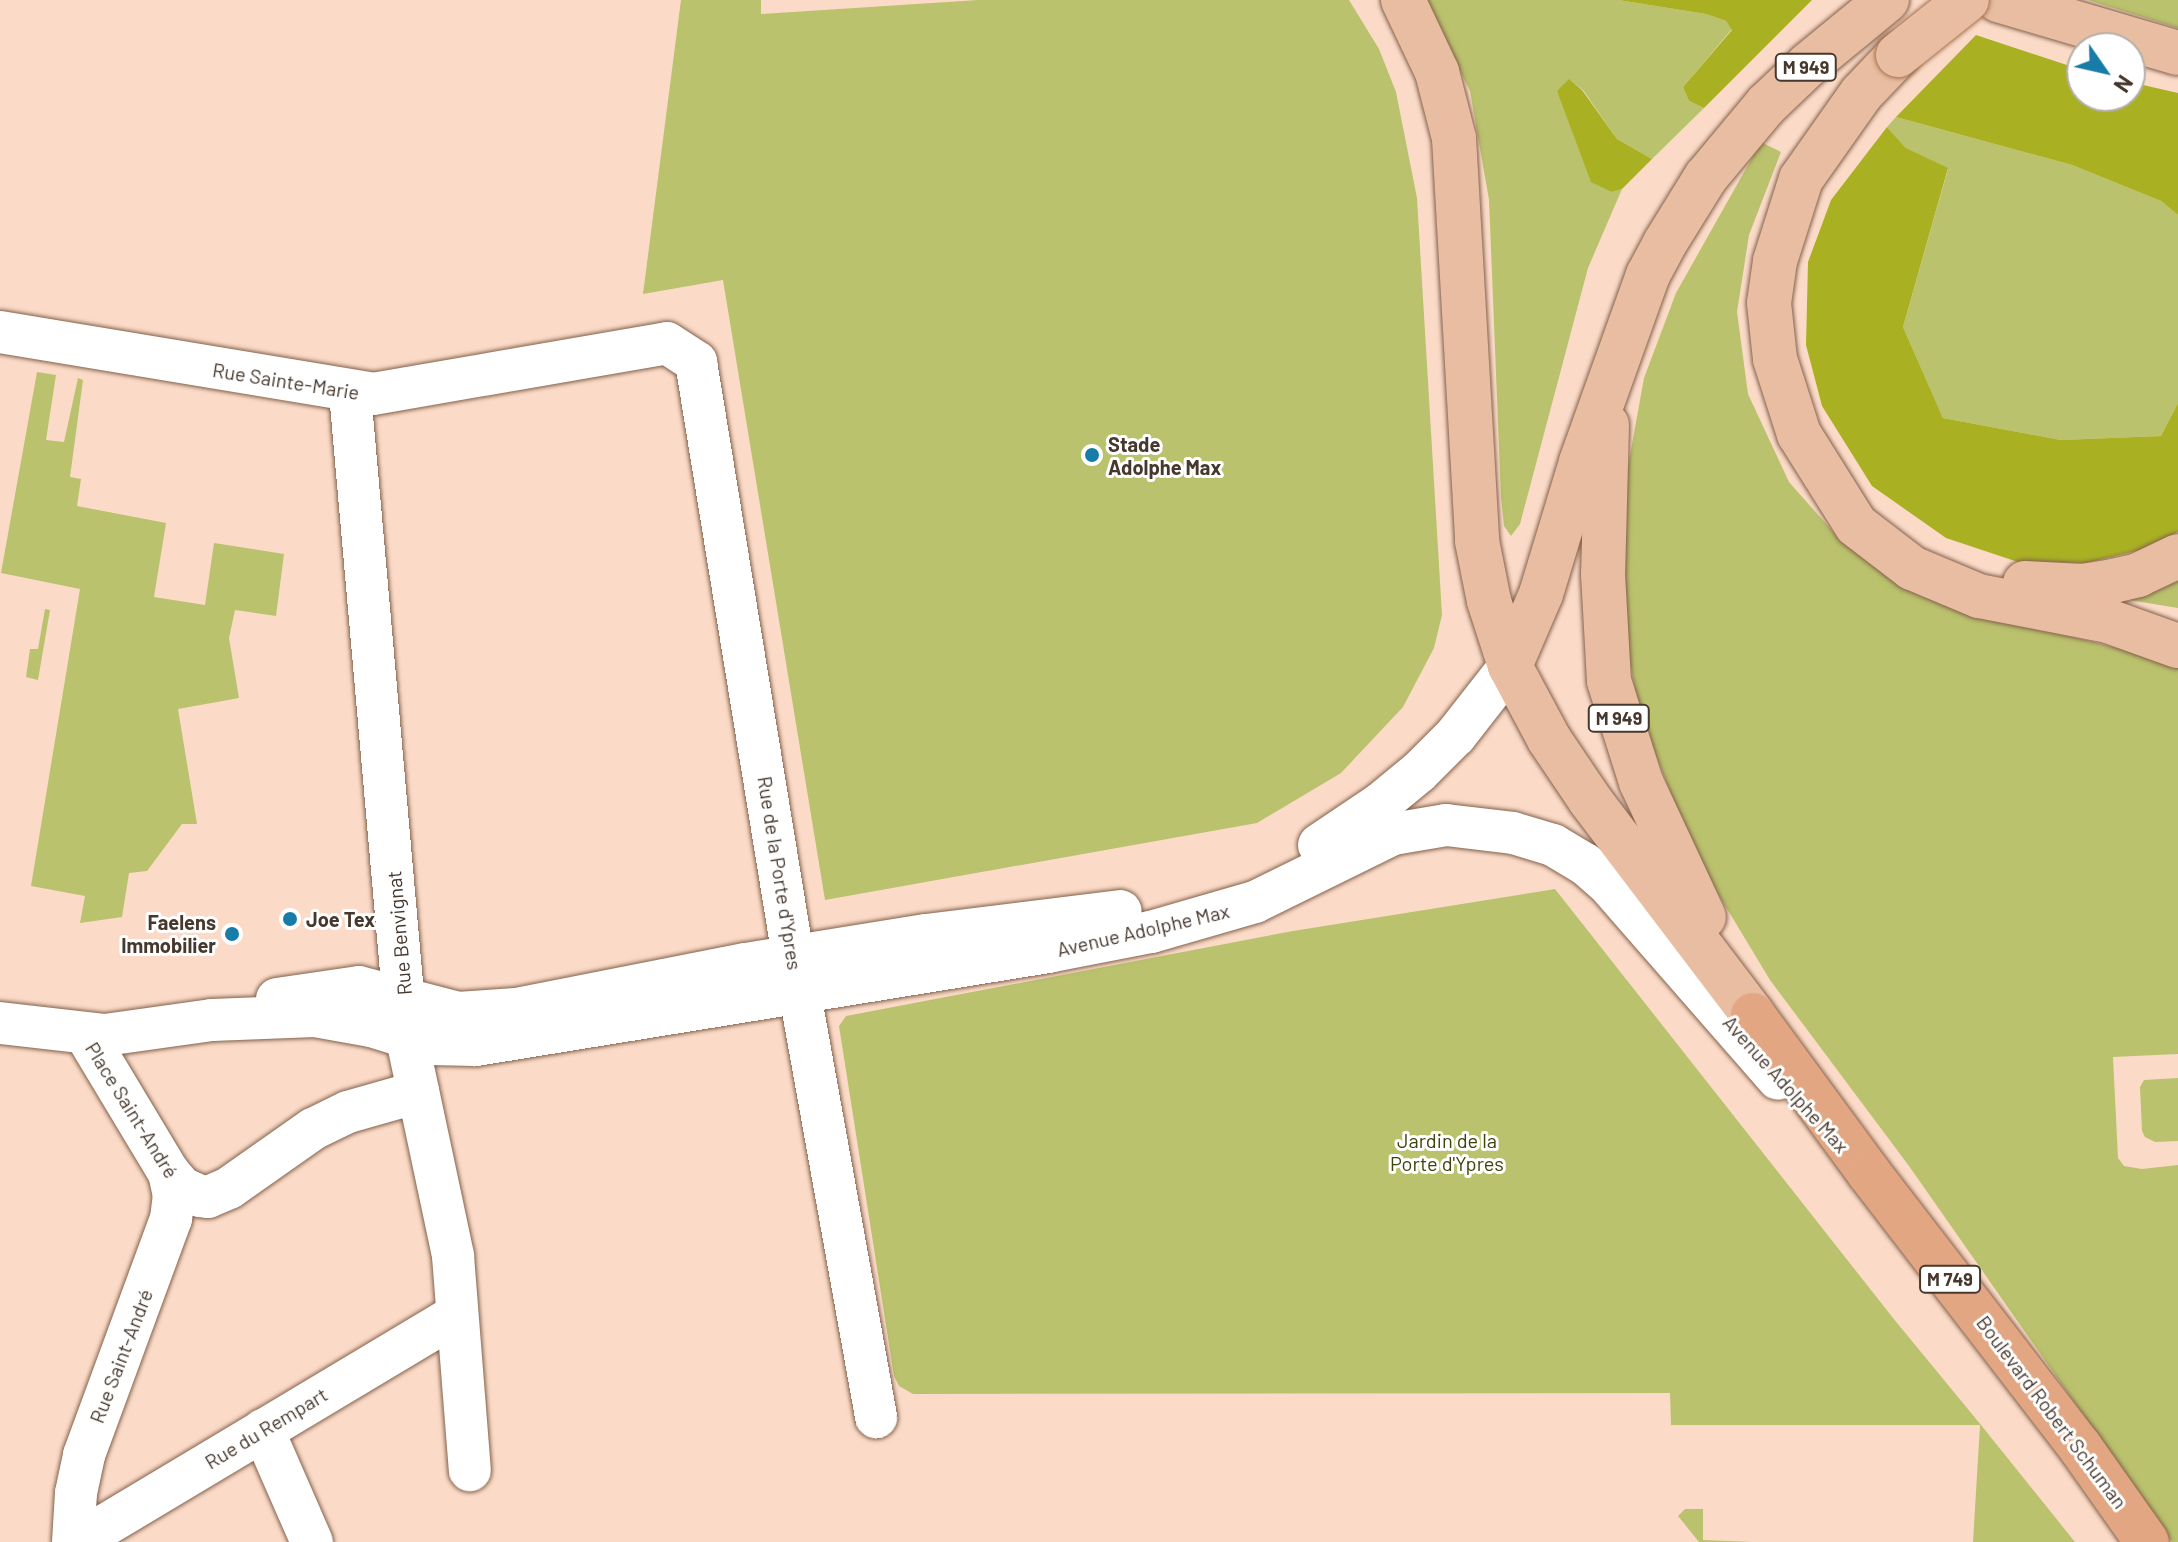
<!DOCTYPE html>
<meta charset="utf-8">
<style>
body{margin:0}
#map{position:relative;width:2178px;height:1542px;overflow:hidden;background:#fbdbc8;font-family:Barlow,sans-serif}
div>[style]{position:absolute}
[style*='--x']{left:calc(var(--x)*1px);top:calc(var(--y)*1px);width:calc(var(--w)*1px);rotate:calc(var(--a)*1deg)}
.green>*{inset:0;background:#bac26d}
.forest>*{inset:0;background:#a9b123}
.roads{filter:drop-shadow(0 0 2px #83614b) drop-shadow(0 0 2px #83614b)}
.minor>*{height:42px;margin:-21px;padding:0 21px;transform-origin:21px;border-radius:21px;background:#fff}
.primary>*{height:44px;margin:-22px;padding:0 22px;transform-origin:22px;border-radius:22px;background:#e9bda1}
.trunk>*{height:44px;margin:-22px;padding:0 22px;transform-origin:22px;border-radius:22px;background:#e2a782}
.bridges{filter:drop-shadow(0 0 2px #a77250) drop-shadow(0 0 2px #a77250)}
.primary-bridge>*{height:44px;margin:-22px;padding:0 22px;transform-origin:22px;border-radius:22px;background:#e9bda1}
.dots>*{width:22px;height:22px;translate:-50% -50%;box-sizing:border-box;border:4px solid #fff;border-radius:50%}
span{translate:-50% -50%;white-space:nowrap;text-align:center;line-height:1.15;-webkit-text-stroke:6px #fff;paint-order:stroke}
.shield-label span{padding:2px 6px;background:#fff;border:2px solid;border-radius:6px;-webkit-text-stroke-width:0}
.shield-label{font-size:18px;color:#47382e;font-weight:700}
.street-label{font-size:20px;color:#47382e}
.poi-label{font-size:20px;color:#47382e;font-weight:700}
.left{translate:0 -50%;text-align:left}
.right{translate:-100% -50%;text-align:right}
.park-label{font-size:20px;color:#40430d}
.north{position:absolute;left:2066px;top:32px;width:80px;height:80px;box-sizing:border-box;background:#fff;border:2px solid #b5afab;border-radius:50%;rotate:124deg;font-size:22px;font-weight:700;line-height:32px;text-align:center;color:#47382e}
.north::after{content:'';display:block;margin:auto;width:28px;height:36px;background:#177ca7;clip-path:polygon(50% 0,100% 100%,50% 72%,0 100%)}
</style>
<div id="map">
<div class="green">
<div style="clip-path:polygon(681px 0,761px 0,761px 14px,978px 0,1349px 0,1379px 49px,1396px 92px,1417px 198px,1442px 615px,1434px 648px,1403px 707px,1341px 773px,1257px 823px,825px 900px,723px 280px,643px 294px)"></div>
<div style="clip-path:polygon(1425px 0,1618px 0,1706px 14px,1726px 21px,1732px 29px,1683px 87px,1689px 101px,1704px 108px,1652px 159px,1617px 139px,1583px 90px,1570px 80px,1557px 91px,1612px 192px,1622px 189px,1588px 268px,1520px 524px,1511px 536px,1504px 526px,1501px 497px,1489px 200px,1470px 91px)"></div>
<div style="clip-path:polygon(2088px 0,2178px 0,2178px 28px)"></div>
<div style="clip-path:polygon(1896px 117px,2072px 165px,2161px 201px,2178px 215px,2178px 403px,2161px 436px,2061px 440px,1943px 418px,1903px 327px,1948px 169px,1906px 148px,1887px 127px)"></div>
<div style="clip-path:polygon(1761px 142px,1781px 152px,1749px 235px,1737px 312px,1748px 394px,1789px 482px,1843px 543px,1920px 596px,1958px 609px,2154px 657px,2178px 668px,2178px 1054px,2113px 1057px,2118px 1158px,2124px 1166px,2142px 1169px,2178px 1165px,2178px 1542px,2172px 1542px,1909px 1166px,1770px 980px,1694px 854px,1639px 711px,1626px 640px,1623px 494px,1644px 378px,1676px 293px)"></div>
<div style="clip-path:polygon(37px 372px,56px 375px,46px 440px,64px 442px,78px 378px,83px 380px,70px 477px,81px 479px,77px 506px,166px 523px,154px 597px,205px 605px,214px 543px,284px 554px,276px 616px,235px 610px,229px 638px,239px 698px,178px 709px,197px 824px,182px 824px,147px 871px,129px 873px,122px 917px,80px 923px,85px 896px,31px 886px,80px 589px,1px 573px)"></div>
<div style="clip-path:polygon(2178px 573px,2178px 608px,2123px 599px)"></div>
<div style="clip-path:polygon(45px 609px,50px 610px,38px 680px,26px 677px,30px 649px,38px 649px)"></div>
<div style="clip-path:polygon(1555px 889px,1893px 1318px,1981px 1425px,2075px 1542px,1973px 1542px,1980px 1425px,1671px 1425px,1670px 1393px,913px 1394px,899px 1386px,894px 1376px,839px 1026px,846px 1016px,1293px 931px)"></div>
<div style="clip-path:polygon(2178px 1078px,2178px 1141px,2155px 1142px,2145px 1137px,2142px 1131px,2140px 1087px,2144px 1080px)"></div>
<div style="clip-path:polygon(1685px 1509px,1703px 1509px,1703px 1540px,1753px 1542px,1699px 1542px,1678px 1516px)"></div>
</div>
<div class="forest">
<div style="clip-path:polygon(1618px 0,1812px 0,1704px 108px,1689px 101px,1683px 87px,1732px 30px,1726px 21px,1706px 14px)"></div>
<div style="clip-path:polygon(1976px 35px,2082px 70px,2082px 96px,2130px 96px,2130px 82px,2178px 93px,2178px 215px,2161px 201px,2072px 165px,1896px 117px)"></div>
<div style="clip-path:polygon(1569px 79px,1582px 90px,1617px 139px,1652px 159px,1622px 189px,1612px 192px,1591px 182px,1557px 91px)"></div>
<div style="clip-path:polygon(1887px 127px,1906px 148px,1948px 168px,1903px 327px,1943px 418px,2061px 440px,2161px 436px,2178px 403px,2178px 532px,2144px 549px,2087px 563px,2018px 562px,1946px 538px,1872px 486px,1822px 406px,1806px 345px,1808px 262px,1831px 200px)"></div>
</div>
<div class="roads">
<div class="minor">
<div style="--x:0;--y:332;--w:378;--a:9.4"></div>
<div style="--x:373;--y:394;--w:298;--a:-9.8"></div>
<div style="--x:667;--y:343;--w:35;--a:33"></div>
<div style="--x:696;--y:362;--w:590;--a:80.73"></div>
<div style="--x:791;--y:944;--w:481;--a:79.8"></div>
<div style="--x:350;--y:393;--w:649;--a:84.96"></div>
<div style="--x:407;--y:1039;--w:222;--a:78"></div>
<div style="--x:453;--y:1256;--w:215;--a:85.5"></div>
<div style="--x:1319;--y:845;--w:73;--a:-33.9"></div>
<div style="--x:1380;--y:804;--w:50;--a:-39.4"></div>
<div style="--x:1419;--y:772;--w:52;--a:-45"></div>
<div style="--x:1456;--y:735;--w:88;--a:-52"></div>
<div style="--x:277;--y:999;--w:83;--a:-8.3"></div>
<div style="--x:359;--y:987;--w:102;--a:14.7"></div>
<div style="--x:458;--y:1013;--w:58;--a:-3.9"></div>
<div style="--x:516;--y:1009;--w:234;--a:-11.1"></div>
<div style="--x:746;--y:964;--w:182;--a:-9.2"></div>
<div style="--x:926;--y:935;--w:196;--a:-7"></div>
<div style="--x:0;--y:1023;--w:106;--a:6.5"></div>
<div style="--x:105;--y:1035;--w:108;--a:-8"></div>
<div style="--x:212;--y:1020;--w:103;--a:-2.2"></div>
<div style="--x:315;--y:1016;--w:57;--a:10.1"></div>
<div style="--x:371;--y:1026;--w:61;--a:17.2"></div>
<div style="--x:429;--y:1044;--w:47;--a:1.2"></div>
<div style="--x:476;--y:1045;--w:580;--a:-9.23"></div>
<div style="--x:1048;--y:952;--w:105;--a:-11"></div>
<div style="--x:1151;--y:932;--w:108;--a:-16.1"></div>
<div style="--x:1255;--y:902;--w:154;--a:-26.2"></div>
<div style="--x:1393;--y:834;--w:54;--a:-9.6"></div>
<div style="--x:1446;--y:825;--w:67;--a:6.8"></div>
<div style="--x:1513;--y:833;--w:42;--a:16.7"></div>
<div style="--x:1553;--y:845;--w:37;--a:31"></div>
<div style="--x:1585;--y:864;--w:32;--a:41"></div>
<div style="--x:1609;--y:885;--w:257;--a:48.9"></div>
<div style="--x:86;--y:1035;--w:161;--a:59"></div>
<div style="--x:169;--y:1173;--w:20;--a:49"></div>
<div style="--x:182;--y:1188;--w:20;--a:24"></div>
<div style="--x:200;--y:1196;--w:8;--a:7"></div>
<div style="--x:208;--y:1197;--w:23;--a:-23"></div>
<div style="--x:229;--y:1188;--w:103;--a:-35.1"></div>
<div style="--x:313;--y:1129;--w:39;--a:-26"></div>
<div style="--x:348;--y:1112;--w:73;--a:-15.9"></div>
<div style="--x:263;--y:1430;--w:122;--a:66.4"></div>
<div style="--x:73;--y:1542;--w:49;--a:-86.5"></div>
<div style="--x:76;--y:1493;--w:39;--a:-78"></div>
<div style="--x:84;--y:1455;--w:252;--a:-69.8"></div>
<div style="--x:171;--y:1219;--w:23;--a:-83"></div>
<div style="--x:174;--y:1196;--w:24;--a:-102"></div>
<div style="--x:77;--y:1542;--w:442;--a:-30.9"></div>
</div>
<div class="primary">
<div style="--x:1403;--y:0;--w:80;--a:64.7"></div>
<div style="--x:1437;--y:72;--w:68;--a:75.6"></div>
<div style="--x:1454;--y:138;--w:404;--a:86.7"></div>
<div style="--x:1477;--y:541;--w:61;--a:78.7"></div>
<div style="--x:1489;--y:601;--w:68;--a:72.1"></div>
<div style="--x:1510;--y:666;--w:83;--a:61.9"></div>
<div style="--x:1549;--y:739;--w:73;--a:56.1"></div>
<div style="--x:1590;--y:800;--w:270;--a:52.8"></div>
<div style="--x:1998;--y:0;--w:188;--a:16.4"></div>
<div style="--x:1898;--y:55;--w:54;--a:133.5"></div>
<div style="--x:1861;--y:94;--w:104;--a:125.2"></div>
<div style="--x:1801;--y:179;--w:86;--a:107.6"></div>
<div style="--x:1775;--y:261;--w:42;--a:98.1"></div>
<div style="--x:1769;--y:303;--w:56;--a:83.9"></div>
<div style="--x:1775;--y:359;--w:79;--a:72.3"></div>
<div style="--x:1799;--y:434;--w:107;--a:57.9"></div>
<div style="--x:1856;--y:525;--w:71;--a:37.5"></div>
<div style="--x:1912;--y:568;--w:73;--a:22.7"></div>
<div style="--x:1979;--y:596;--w:131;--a:11"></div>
<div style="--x:2108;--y:621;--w:74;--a:19.7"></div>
<div style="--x:1607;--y:425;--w:149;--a:91.5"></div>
<div style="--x:1603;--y:574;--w:107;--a:86.8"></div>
<div style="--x:1609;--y:681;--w:106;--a:72.4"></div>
<div style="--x:1641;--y:782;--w:149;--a:65"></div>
<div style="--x:2025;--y:583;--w:57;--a:3"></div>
<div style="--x:2082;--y:586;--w:31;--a:-9"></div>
<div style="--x:2113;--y:581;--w:26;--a:-13"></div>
<div style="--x:2138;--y:575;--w:44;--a:-25.4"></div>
<div style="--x:1510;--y:666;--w:78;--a:-66.7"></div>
<div style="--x:1541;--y:594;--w:138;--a:-73.1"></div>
<div style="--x:1581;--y:462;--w:199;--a:-70.3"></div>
<div style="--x:1648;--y:275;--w:36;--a:-62"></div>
<div style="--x:1665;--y:243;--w:78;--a:-58.2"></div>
<div style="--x:1706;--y:177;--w:94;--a:-50.2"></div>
<div style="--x:1766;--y:105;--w:59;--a:-43.6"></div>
<div style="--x:1809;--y:64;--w:101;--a:-39.4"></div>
</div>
<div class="trunk">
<div style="--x:1753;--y:1015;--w:196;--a:53.7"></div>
<div style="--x:1869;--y:1173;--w:346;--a:52.4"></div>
<div style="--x:2080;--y:1447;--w:116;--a:54.8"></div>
</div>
</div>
<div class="bridges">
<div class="primary-bridge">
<div style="--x:1898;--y:55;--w:88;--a:-38.6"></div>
</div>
</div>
<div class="dots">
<div style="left:1092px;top:455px;background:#177ca7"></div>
<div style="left:290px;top:919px;background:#177ca7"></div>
<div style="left:232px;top:934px;background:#177ca7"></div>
</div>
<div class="shield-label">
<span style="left:1806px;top:67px">M 949</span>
<span style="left:1619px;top:718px">M 949</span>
<span style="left:1950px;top:1279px">M 749</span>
</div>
<div class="street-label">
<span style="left:286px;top:381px;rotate:9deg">Rue Sainte-Marie</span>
<span style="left:780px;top:873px;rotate:81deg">Rue de la Porte d'Ypres</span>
<span style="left:1143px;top:930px;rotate:-13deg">Avenue Adolphe Max</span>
<span style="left:399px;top:933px;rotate:-95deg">Rue Benvignat</span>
<span style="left:1786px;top:1084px;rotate:48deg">Avenue Adolphe Max</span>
<span style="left:132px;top:1110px;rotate:58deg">Place Saint-André</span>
<span style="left:121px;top:1356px;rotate:-69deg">Rue Saint-André</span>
<span style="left:2052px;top:1412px;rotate:53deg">Boulevard Robert Schuman</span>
<span style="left:266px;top:1428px;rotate:-31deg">Rue du Rempart</span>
</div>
<div class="poi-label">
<span class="left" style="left:1108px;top:456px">Stade<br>Adolphe Max</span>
<span class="left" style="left:306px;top:919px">Joe Tex</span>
<span class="right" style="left:216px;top:934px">Faelens<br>Immobilier</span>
</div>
<div class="park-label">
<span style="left:1447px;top:1152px">Jardin de la<br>Porte d'Ypres</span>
</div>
<div class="north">N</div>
</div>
